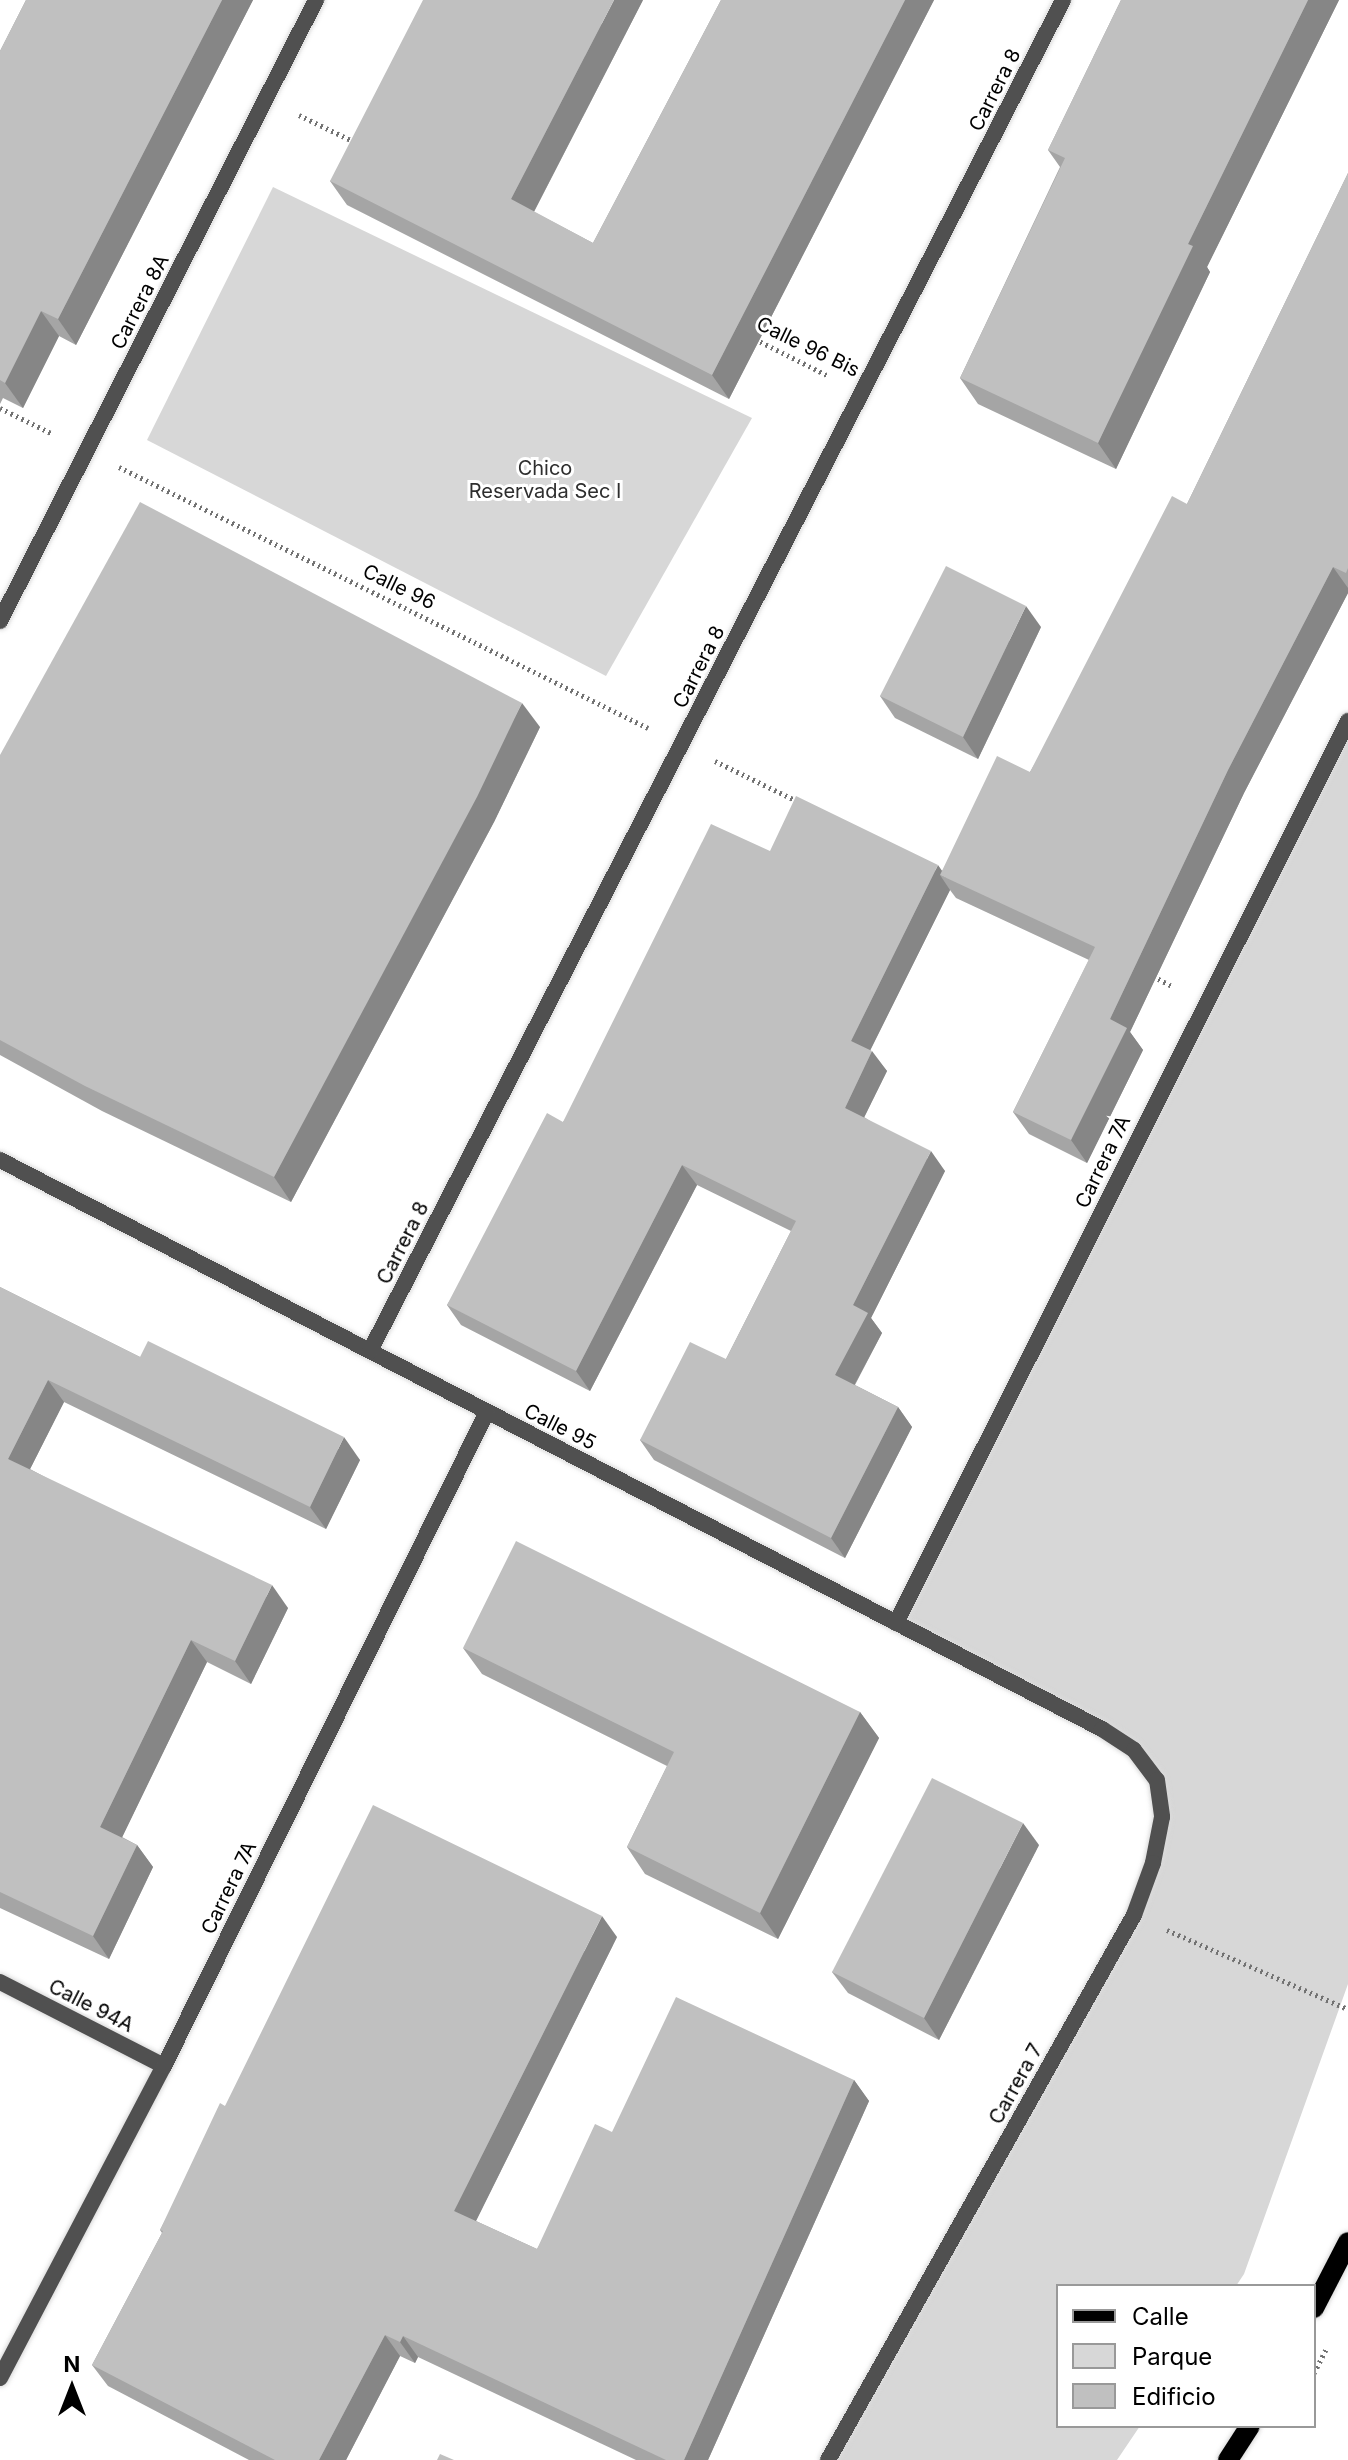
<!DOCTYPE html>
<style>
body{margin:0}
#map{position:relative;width:1348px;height:2460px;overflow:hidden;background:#fff;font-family:Inter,sans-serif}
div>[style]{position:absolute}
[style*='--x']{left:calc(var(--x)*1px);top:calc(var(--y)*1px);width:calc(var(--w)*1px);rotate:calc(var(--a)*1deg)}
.green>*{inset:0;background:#d7d7d7}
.path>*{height:5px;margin-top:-2.5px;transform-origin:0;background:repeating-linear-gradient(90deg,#727272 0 2px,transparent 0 6px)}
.roads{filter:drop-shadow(0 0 2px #dbdbdb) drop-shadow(0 0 2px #dbdbdb)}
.street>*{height:16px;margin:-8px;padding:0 8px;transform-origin:8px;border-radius:8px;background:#505050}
.primary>*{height:20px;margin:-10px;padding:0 10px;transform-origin:10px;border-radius:10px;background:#000}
.wall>*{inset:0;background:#a5a5a5}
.shaded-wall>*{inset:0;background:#868686}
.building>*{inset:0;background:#c0c0c0}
span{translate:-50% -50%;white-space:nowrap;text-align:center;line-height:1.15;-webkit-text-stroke:6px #fff;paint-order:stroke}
.street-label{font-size:20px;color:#000}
.park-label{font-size:20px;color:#2e2e2e}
.legend{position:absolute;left:1056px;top:2284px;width:260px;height:144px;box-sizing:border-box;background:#fff;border:2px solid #999;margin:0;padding:10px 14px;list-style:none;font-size:24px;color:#000}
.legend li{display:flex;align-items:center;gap:16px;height:40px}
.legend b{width:40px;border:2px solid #999}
.north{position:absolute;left:32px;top:2348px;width:80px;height:80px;-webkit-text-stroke:6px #fff;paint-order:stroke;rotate:0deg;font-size:22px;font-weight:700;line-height:32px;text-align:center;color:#000}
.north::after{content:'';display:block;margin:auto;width:28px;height:36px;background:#000;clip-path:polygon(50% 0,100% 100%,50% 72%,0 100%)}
</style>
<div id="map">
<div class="green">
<div style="clip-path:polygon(273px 187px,752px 418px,606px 676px,147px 440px)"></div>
<div style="clip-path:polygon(1348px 721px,1348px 1984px,1244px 2274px,1236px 2286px,1058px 2286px,1058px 2426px,1140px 2426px,1117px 2460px,828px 2460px,1133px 1915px,1153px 1863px,1157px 1780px,1133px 1750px,896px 1623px)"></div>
</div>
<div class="path">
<div style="--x:299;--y:115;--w:62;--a:25.7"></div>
<div style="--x:755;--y:339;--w:83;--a:26.6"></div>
<div style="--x:0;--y:408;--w:59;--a:26.1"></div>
<div style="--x:119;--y:467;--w:590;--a:26.26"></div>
<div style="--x:715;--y:761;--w:93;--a:26"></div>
<div style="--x:1153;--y:976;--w:21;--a:28"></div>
<div style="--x:1167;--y:1930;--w:197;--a:23.6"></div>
<div style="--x:1314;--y:2373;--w:29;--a:-63"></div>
</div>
<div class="roads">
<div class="street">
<div style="--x:0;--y:621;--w:697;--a:-63.03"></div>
<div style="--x:0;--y:1160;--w:1240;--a:27.31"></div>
<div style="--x:1102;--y:1729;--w:38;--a:33"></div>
<div style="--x:1134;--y:1750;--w:38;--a:53"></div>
<div style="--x:1157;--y:1780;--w:37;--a:82"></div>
<div style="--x:1162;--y:1817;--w:47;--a:101.1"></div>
<div style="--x:1153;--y:1863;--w:55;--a:110.1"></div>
<div style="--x:1134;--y:1915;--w:625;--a:119.31"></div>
<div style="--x:370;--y:1351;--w:1518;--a:-62.84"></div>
<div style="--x:896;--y:1623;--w:1009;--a:-63.38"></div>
<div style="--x:0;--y:1982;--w:184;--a:27.1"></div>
<div style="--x:0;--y:2378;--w:352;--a:-62.3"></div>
<div style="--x:164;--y:2066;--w:729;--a:-63.72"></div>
</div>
<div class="primary">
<div style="--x:1314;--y:2308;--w:74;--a:-62.7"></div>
<div style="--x:1228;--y:2460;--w:40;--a:-57.1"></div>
</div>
</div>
<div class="wall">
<div style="clip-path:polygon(26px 0,253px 0,76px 345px,59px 336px,23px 408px,3px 398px,0 404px,0 51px)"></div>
<div style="clip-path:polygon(643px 0,534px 212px,593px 243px,721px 0,934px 0,729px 399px,347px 205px,330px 181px)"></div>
<div style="clip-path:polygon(1121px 0,1339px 0,1207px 267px,1210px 272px,1116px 469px,978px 404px,960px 378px,1060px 167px,1048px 150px)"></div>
<div style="clip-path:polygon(1348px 173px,1348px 593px,1244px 793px,1130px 1032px,1143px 1050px,1087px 1163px,1029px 1134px,1013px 1112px,1089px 960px,956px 898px,950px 890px,870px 1050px,887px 1071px,864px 1117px,945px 1171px,871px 1318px,882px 1333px,855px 1385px,898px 1407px,912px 1427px,845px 1558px,654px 1460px,640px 1440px,726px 1359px,791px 1231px,697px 1185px,590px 1391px,461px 1325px,447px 1305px,563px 1122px,770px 851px,942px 871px,1030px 772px,1187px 504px)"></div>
<div style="clip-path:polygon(1041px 627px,978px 759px,895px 718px,880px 696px)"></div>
<div style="clip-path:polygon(540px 727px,494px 822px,291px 1202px,102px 1111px,0 1055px,0 755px)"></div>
<div style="clip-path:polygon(0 1287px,140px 1357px,360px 1460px,326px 1529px,64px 1402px,30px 1469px,288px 1608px,251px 1684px,207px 1662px,122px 1837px,137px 1845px,153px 1867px,109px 1959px,0 1908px)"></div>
<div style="clip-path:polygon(463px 1648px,860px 1712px,879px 1738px,778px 1939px,645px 1874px,627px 1847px,667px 1766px,482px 1674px)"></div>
<div style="clip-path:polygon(1039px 1845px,939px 2040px,848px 1993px,832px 1972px)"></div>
<div style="clip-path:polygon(617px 1937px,476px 2221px,537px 2249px,612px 2132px,854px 2080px,869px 2101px,708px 2460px,636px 2460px,418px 2357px,415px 2363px,400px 2356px,346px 2460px,249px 2460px,108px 2386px,92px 2365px,162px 2233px,160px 2230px,225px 2106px)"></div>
</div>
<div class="shaded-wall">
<div style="clip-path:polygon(222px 0,253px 0,76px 345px,58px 319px)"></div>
<div style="clip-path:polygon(614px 0,643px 0,528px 223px,511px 199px)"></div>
<div style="clip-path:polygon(905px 0,934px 0,729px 399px,712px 375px)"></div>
<div style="clip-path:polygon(1308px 0,1339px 0,1207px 267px,1210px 272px,1116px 469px,1098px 443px,1188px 244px)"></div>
<div style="clip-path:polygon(41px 311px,59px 336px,23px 408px,5px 383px)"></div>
<div style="clip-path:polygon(1333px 567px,1348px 588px,1348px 593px,1244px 793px,1130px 1032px,1143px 1050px,1087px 1163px,1071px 1140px,1110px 1019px,1228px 770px)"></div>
<div style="clip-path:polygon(1026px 606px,1041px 627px,978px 759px,963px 737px)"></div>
<div style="clip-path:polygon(522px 703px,540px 727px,494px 822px,291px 1202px,274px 1177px)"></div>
<div style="clip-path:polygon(938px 865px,947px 878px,940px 875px,950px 890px,865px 1061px,851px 1041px)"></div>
<div style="clip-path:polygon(872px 1051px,887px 1071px,859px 1128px,845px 1108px)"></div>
<div style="clip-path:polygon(931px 1151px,945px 1171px,871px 1318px,882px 1333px,849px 1395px,835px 1375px,853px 1305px)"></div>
<div style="clip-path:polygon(682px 1165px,697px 1185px,590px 1391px,576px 1371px)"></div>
<div style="clip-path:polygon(48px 1380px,64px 1402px,24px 1481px,8px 1459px)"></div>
<div style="clip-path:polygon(898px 1407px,912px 1427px,845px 1558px,831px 1538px)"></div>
<div style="clip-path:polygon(344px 1437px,360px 1460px,326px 1529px,310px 1507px)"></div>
<div style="clip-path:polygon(272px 1585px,288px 1608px,251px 1684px,235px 1661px)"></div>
<div style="clip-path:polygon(191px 1640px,207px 1662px,116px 1850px,100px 1827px)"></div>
<div style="clip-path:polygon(860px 1712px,879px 1738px,778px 1939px,760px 1913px)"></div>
<div style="clip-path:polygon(1023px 1823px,1039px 1845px,939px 2040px,924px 2018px)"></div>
<div style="clip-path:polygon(137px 1845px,153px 1867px,109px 1959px,93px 1936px)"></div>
<div style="clip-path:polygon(602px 1916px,617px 1937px,470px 2233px,454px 2211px)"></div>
<div style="clip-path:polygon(854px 2080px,869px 2101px,708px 2460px,684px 2460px)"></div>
<div style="clip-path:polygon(385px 2335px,400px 2356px,346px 2460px,319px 2460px)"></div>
<div style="clip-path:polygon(403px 2336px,418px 2357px,415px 2363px,400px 2342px)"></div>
</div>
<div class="building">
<div style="clip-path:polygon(26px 0,222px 0,58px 319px,41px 311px,5px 383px,0 380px,0 51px)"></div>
<div style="clip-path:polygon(423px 0,614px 0,511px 199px,593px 243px,721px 0,905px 0,712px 375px,330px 181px)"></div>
<div style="clip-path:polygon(1121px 0,1308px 0,1188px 244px,1193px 246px,1098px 443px,960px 378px,1065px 158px,1048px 150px)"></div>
<div style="clip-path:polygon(1348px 173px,1348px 568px,1346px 573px,1333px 567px,1228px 770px,1110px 1019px,1127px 1028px,1071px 1140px,1013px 1112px,1095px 947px,940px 875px,997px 756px,1030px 772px,1172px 496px,1187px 504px)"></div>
<div style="clip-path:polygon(140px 502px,522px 703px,477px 797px,274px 1177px,85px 1086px,0 1040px,0 755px)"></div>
<div style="clip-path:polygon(946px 566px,1026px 606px,963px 737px,880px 696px)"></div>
<div style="clip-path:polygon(796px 796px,938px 865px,851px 1041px,872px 1051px,845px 1108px,931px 1151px,853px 1305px,868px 1313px,835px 1375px,898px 1407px,831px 1538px,640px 1440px,690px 1342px,726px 1359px,796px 1221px,682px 1165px,576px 1371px,447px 1305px,547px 1113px,563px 1122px,711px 824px,770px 851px)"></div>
<div style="clip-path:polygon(0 1287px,140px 1357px,148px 1341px,344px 1437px,310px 1507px,48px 1380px,8px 1459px,272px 1585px,235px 1661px,191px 1640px,100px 1827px,137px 1845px,93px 1936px,0 1892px)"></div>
<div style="clip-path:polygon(516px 1541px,860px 1712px,760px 1913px,627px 1847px,674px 1752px,463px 1648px)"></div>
<div style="clip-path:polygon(932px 1778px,1023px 1823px,924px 2018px,832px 1972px)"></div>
<div style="clip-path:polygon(373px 1805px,602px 1916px,454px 2211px,537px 2249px,595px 2124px,612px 2132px,676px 1997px,854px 2080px,684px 2460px,666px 2460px,403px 2336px,400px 2342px,385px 2335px,319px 2460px,275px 2460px,92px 2365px,163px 2231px,160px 2230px,220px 2103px,225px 2106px)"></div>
<div style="clip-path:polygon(440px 2454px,454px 2460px,437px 2460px)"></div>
</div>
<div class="street-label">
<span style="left:995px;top:90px;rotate:-63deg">Carrera 8</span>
<span style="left:140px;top:302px;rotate:-63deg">Carrera 8A</span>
<span style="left:808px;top:347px;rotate:26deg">Calle 96 Bis</span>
<span style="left:399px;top:587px;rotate:26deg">Calle 96</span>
<span style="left:699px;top:667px;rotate:-63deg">Carrera 8</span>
<span style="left:1103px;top:1162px;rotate:-64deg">Carrera 7A</span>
<span style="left:403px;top:1243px;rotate:-63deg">Carrera 8</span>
<span style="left:560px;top:1427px;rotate:27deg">Calle 95</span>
<span style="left:229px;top:1888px;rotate:-64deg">Carrera 7A</span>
<span style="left:91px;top:2006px;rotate:27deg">Calle 94A</span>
<span style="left:1016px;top:2084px;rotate:-61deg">Carrera 7</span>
</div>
<div class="park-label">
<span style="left:545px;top:480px">Chico<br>Reservada Sec I</span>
</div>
<ul class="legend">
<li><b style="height:10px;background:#000"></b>Calle</li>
<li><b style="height:22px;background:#d7d7d7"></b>Parque</li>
<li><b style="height:22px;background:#c0c0c0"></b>Edificio</li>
</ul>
<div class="north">N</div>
</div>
